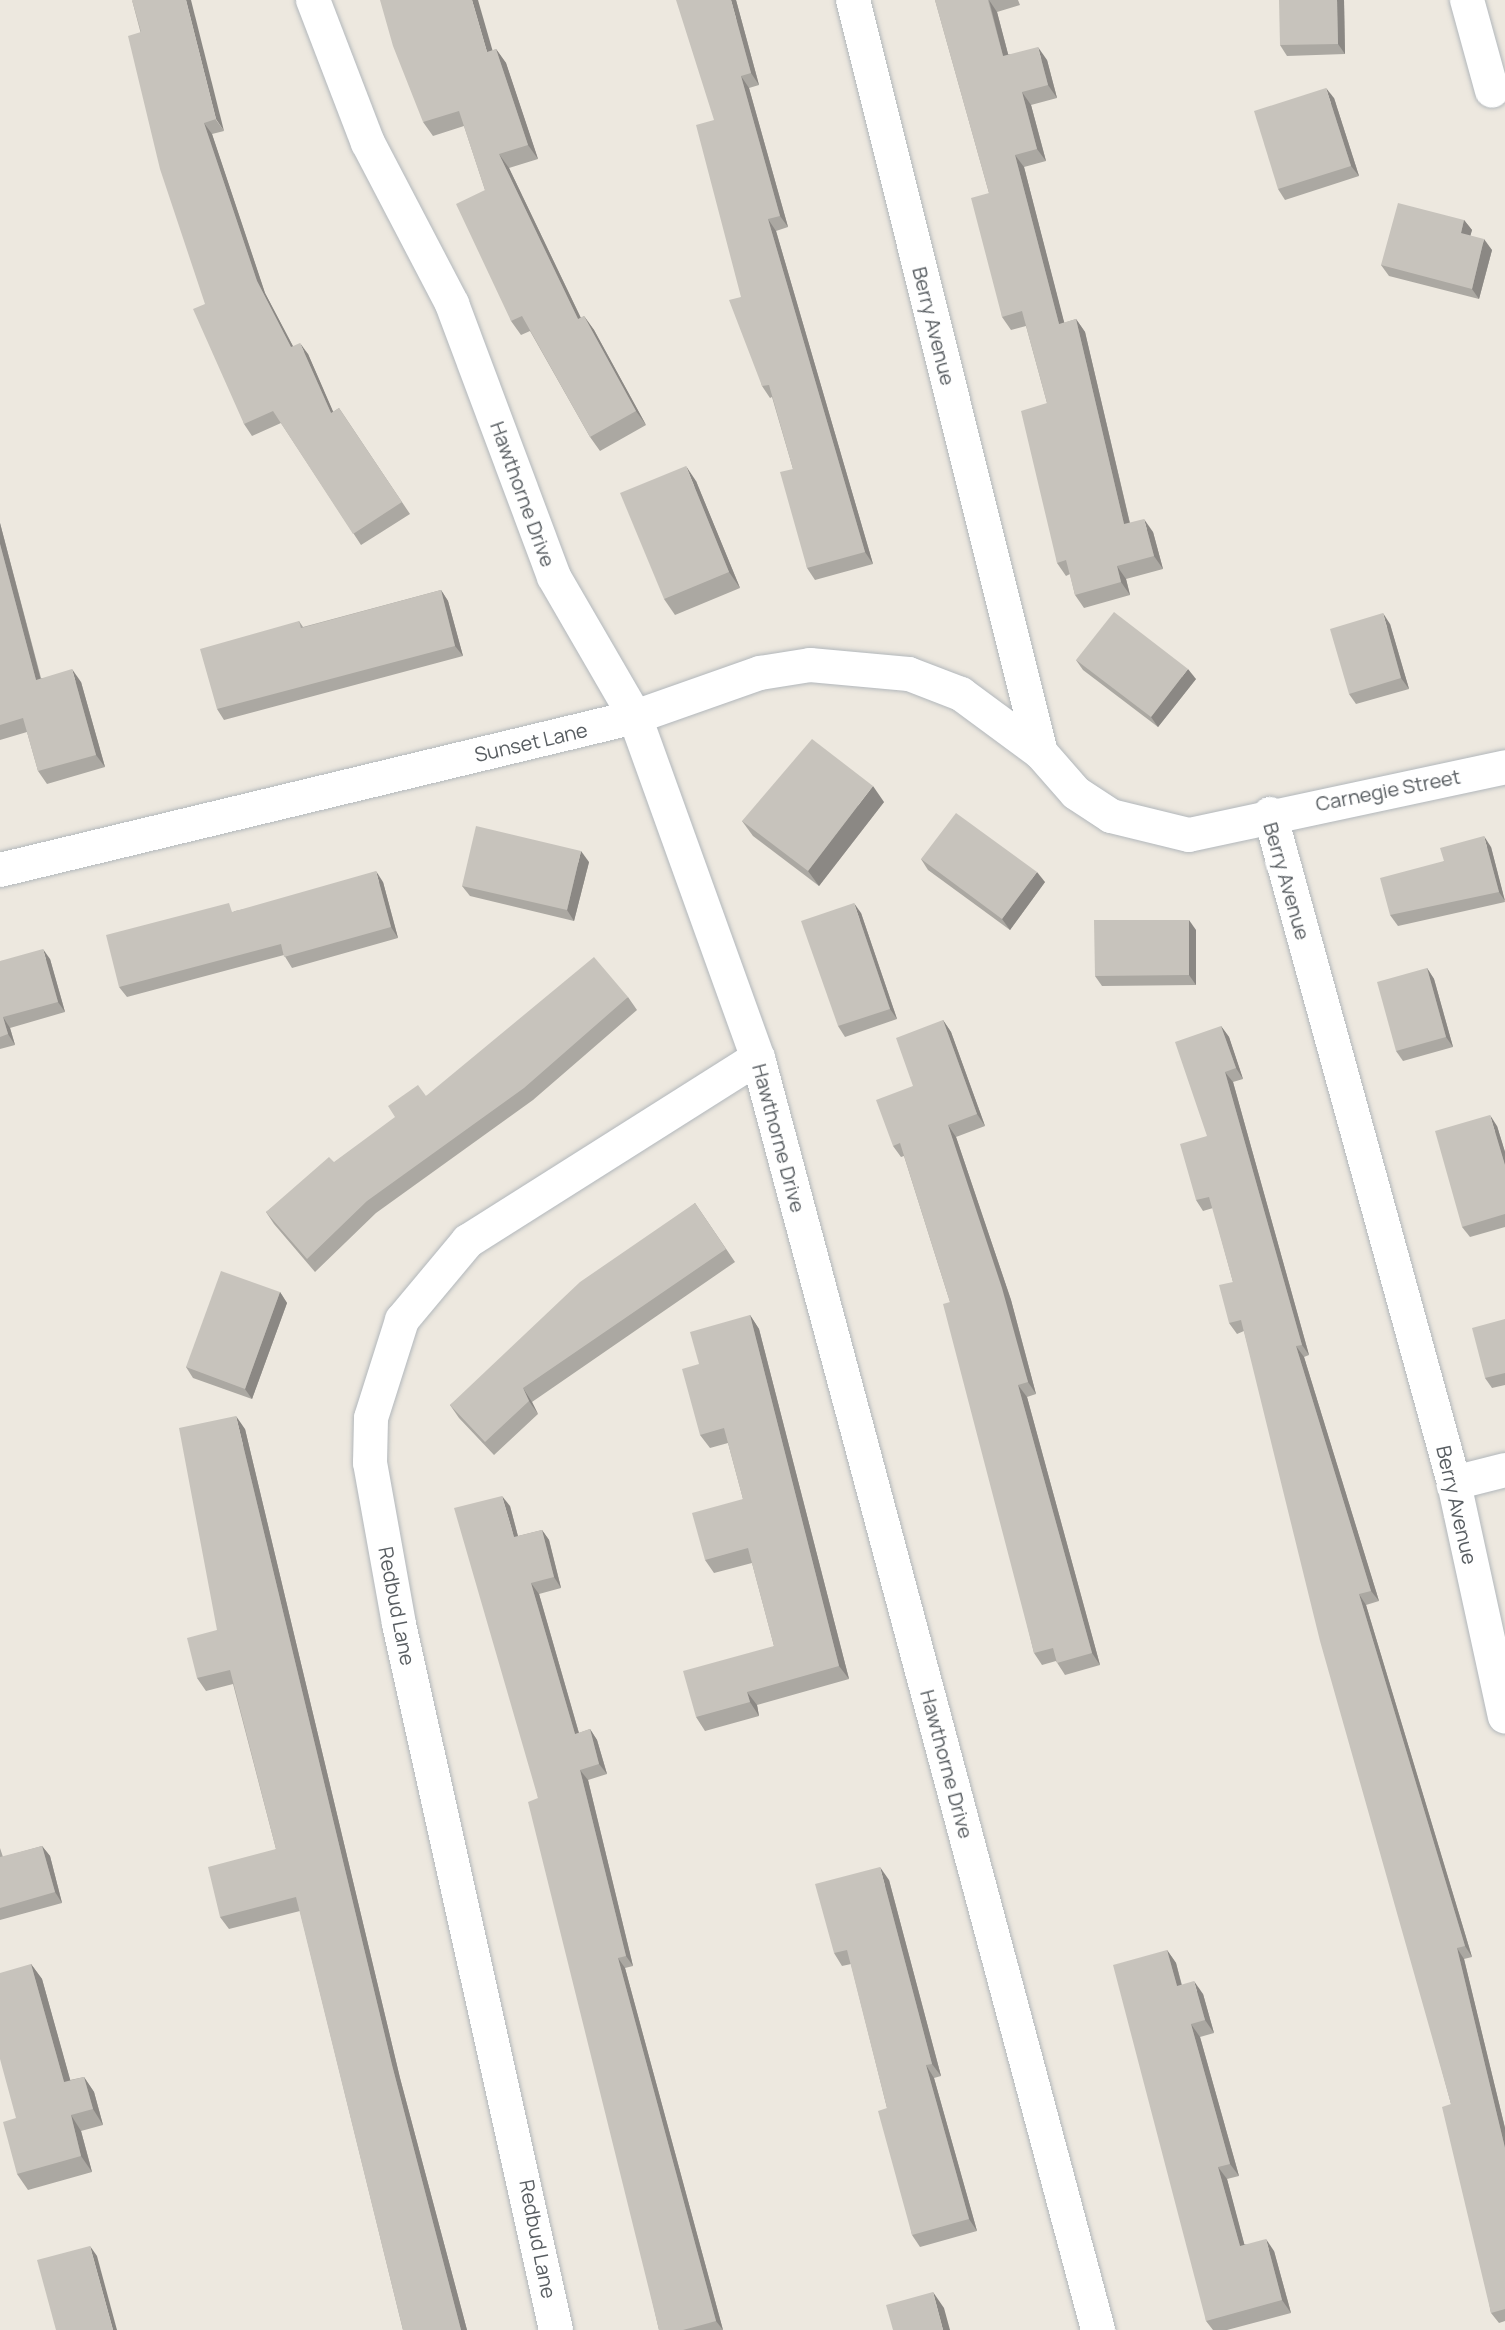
<!DOCTYPE html>
<style>
body{margin:0}
#map{position:relative;width:1505px;height:2330px;overflow:hidden;background:#ede8df;font-family:Manrope,sans-serif}
div>[style]{position:absolute}
[style*='--x']{left:calc(var(--x)*1px);top:calc(var(--y)*1px);width:calc(var(--w)*1px);rotate:calc(var(--a)*1deg)}
.roads{filter:drop-shadow(0 0 2px #b2b7bb) drop-shadow(0 0 2px #b2b7bb)}
.minor>*{height:34px;margin:-17px;padding:0 17px;transform-origin:17px;border-radius:17px;background:#fff}
.wall>*{inset:0;background:#aba8a2}
.shaded-wall>*{inset:0;background:#8b8884}
.building>*{inset:0;background:#c7c3bc}
span{translate:-50% -50%;white-space:nowrap;text-align:center;line-height:1.15;-webkit-text-stroke:7px #fff;paint-order:stroke}
.street-label{font-size:20px;color:#585d61}
</style>
<div id="map">
<div class="roads">
<div class="minor">
<div style="--x:313;--y:0;--w:153;--a:69"></div>
<div style="--x:368;--y:143;--w:182;--a:62.4"></div>
<div style="--x:452;--y:304;--w:291;--a:69.5"></div>
<div style="--x:554;--y:577;--w:162;--a:59.9"></div>
<div style="--x:635;--y:717;--w:363;--a:70.2"></div>
<div style="--x:758;--y:1058;--w:1317;--a:75.03"></div>
<div style="--x:853;--y:0;--w:776;--a:75.98"></div>
<div style="--x:1041;--y:753;--w:53;--a:48.8"></div>
<div style="--x:1076;--y:793;--w:42;--a:33.3"></div>
<div style="--x:1111;--y:816;--w:80;--a:13.7"></div>
<div style="--x:1189;--y:835;--w:323;--a:-12.1"></div>
<div style="--x:1467;--y:0;--w:94;--a:74.6"></div>
<div style="--x:1270;--y:814;--w:694;--a:74.62"></div>
<div style="--x:1454;--y:1483;--w:239;--a:77.7"></div>
<div style="--x:0;--y:870;--w:653;--a:-13.55"></div>
<div style="--x:635;--y:717;--w:133;--a:-19.4"></div>
<div style="--x:760;--y:673;--w:51;--a:-9.1"></div>
<div style="--x:810;--y:665;--w:99;--a:5.2"></div>
<div style="--x:909;--y:674;--w:56;--a:21"></div>
<div style="--x:961;--y:694;--w:99;--a:36.4"></div>
<div style="--x:1454;--y:1483;--w:53;--a:-14.3"></div>
<div style="--x:556;--y:2330;--w:723;--a:-102.54"></div>
<div style="--x:399;--y:1624;--w:164;--a:-100.2"></div>
<div style="--x:370;--y:1463;--w:45;--a:-88.7"></div>
<div style="--x:371;--y:1418;--w:103;--a:-72.4"></div>
<div style="--x:402;--y:1320;--w:103;--a:-50.1"></div>
<div style="--x:468;--y:1241;--w:343;--a:-32.3"></div>
</div>
</div>
<div class="wall">
<div style="clip-path:polygon(132px 0,224px 131px,212px 134px,265px 293px,293px 346px,308px 354px,333px 412px,339px 408px,410px 514px,361px 545px,281px 423px,252px 436px,244px 424px)"></div>
<div style="clip-path:polygon(736px 0,759px 85px,749px 88px,788px 227px,776px 231px,873px 564px,815px 580px,807px 568px,793px 469px,772px 397px,770px 398px,762px 386px,741px 297px)"></div>
<div style="clip-path:polygon(935px 0,1018px 0,1020px 5px,997px 12px,1008px 54px,1047px 60px,1057px 98px,1031px 105px,1046px 161px,1024px 167px,1064px 323px,1076px 319px,1085px 332px,1130px 523px,1153px 532px,1163px 569px,1126px 579px,1130px 595px,1084px 608px,1075px 595px,1070px 574px,1066px 576px,1057px 563px,1047px 403px,1026px 326px,1011px 330px,1002px 317px,989px 193px)"></div>
<div style="clip-path:polygon(1344px 0,1345px 54px,1287px 56px,1280px 45px)"></div>
<div style="clip-path:polygon(496px 49px,506px 63px,538px 159px,509px 168px,581px 318px,584px 316px,594px 330px,646px 425px,600px 451px,590px 437px,530px 331px,521px 335px,511px 321px,485px 190px,464px 126px,433px 136px,423px 122px,492px 51px)"></div>
<div style="clip-path:polygon(1334px 98px,1359px 176px,1285px 200px,1278px 189px)"></div>
<div style="clip-path:polygon(1464px 220px,1472px 230px,1470px 236px,1492px 250px,1479px 299px,1389px 276px,1381px 265px)"></div>
<div style="clip-path:polygon(696px 481px,740px 588px,675px 615px,664px 599px)"></div>
<div style="clip-path:polygon(0 523px,41px 678px,81px 682px,105px 767px,47px 784px,38px 771px,27px 732px,0 740px)"></div>
<div style="clip-path:polygon(441px 590px,448px 601px,463px 656px,224px 720px,217px 709px,299px 621px,303px 627px)"></div>
<div style="clip-path:polygon(1390px 624px,1409px 689px,1356px 704px,1349px 694px)"></div>
<div style="clip-path:polygon(1076px 660px,1196px 679px,1158px 727px,1083px 670px)"></div>
<div style="clip-path:polygon(884px 802px,819px 886px,753px 836px,742px 821px)"></div>
<div style="clip-path:polygon(1491px 847px,1505px 902px,1398px 926px,1390px 915px,1444px 861px)"></div>
<div style="clip-path:polygon(921px 859px,1045px 882px,1010px 930px,928px 870px)"></div>
<div style="clip-path:polygon(589px 862px,574px 921px,470px 896px,462px 886px)"></div>
<div style="clip-path:polygon(383px 882px,398px 938px,292px 968px,284px 955px,127px 997px,119px 987px,235px 911px)"></div>
<div style="clip-path:polygon(861px 913px,897px 1019px,845px 1037px,838px 1026px)"></div>
<div style="clip-path:polygon(1196px 930px,1196px 985px,1102px 986px,1095px 976px)"></div>
<div style="clip-path:polygon(50px 959px,65px 1012px,10px 1028px,15px 1045px,0 1049px,0 961px)"></div>
<div style="clip-path:polygon(1427px 968px,1434px 979px,1453px 1047px,1403px 1061px,1396px 1051px)"></div>
<div style="clip-path:polygon(628px 997px,637px 1010px,533px 1100px,376px 1213px,315px 1272px,274px 1224px,266px 1212px,426px 1096px)"></div>
<div style="clip-path:polygon(943px 1020px,951px 1032px,985px 1126px,956px 1137px,1011px 1300px,1036px 1394px,1027px 1397px,1100px 1665px,1065px 1675px,1056px 1661px,1042px 1665px,1034px 1653px,950px 1302px,904px 1156px,901px 1157px,893px 1146px,913px 1086px)"></div>
<div style="clip-path:polygon(1221px 1026px,1229px 1037px,1243px 1079px,1233px 1082px,1309px 1355px,1304px 1357px,1379px 1601px,1366px 1605px,1472px 1957px,1464px 1959px,1505px 2128px,1505px 2321px,1499px 2323px,1491px 2313px,1451px 2104px,1244px 1331px,1237px 1334px,1229px 1323px,1233px 1282px,1213px 1208px,1203px 1211px,1196px 1200px,1207px 1136px)"></div>
<div style="clip-path:polygon(1497px 1126px,1505px 1152px,1505px 1227px,1470px 1237px,1462px 1227px)"></div>
<div style="clip-path:polygon(695px 1203px,735px 1262px,532px 1402px,538px 1414px,494px 1455px,459px 1418px,450px 1405px)"></div>
<div style="clip-path:polygon(280px 1292px,287px 1303px,252px 1399px,193px 1378px,186px 1367px)"></div>
<div style="clip-path:polygon(750px 1315px,759px 1329px,849px 1679px,757px 1705px,759px 1716px,705px 1731px,696px 1717px,774px 1646px,752px 1563px,714px 1573px,705px 1560px,743px 1499px,728px 1443px,710px 1448px,700px 1435px,699px 1364px)"></div>
<div style="clip-path:polygon(1505px 1319px,1505px 1385px,1492px 1388px,1485px 1378px)"></div>
<div style="clip-path:polygon(245px 1429px,400px 2078px,467px 2330px,403px 2330px,300px 1911px,229px 1929px,220px 1917px,276px 1849px,233px 1684px,206px 1691px,197px 1678px,217px 1630px)"></div>
<div style="clip-path:polygon(510px 1506px,518px 1536px,542px 1530px,549px 1540px,561px 1588px,539px 1594px,579px 1733px,590px 1729px,597px 1740px,607px 1774px,588px 1780px,633px 1966px,625px 1968px,723px 2330px,659px 2330px,538px 1798px)"></div>
<div style="clip-path:polygon(42px 1846px,50px 1856px,62px 1903px,0 1920px,0 1848px,3px 1857px)"></div>
<div style="clip-path:polygon(889px 1880px,941px 2076px,934px 2078px,977px 2231px,920px 2247px,912px 2235px,887px 2108px,851px 1964px,842px 1966px,834px 1953px)"></div>
<div style="clip-path:polygon(1167px 1950px,1176px 1963px,1182px 1985px,1203px 1994px,1214px 2033px,1200px 2037px,1239px 2176px,1227px 2179px,1244px 2244px,1274px 2251px,1291px 2313px,1227px 2330px,1213px 2330px,1206px 2321px)"></div>
<div style="clip-path:polygon(31px 1964px,42px 1979px,70px 2080px,84px 2077px,94px 2092px,103px 2125px,81px 2131px,92px 2172px,28px 2190px,17px 2174px,16px 2118px)"></div>
</div>
<div class="shaded-wall">
<div style="clip-path:polygon(186px 0,191px 0,224px 131px,216px 119px)"></div>
<div style="clip-path:polygon(472px 0,478px 0,497px 66px,487px 52px)"></div>
<div style="clip-path:polygon(731px 0,736px 0,759px 85px,751px 73px)"></div>
<div style="clip-path:polygon(989px 0,997px 12px,1012px 69px,1003px 56px)"></div>
<div style="clip-path:polygon(1337px 0,1344px 0,1345px 54px,1338px 44px)"></div>
<div style="clip-path:polygon(1038px 47px,1047px 60px,1057px 98px,1048px 85px)"></div>
<div style="clip-path:polygon(496px 49px,506px 63px,538px 159px,528px 145px)"></div>
<div style="clip-path:polygon(741px 76px,749px 88px,788px 227px,780px 216px)"></div>
<div style="clip-path:polygon(1326px 88px,1334px 98px,1359px 176px,1351px 166px)"></div>
<div style="clip-path:polygon(1022px 92px,1031px 105px,1046px 161px,1037px 149px)"></div>
<div style="clip-path:polygon(204px 123px,212px 134px,265px 293px,299px 358px,291px 347px,257px 281px)"></div>
<div style="clip-path:polygon(499px 154px,509px 168px,588px 333px,578px 319px)"></div>
<div style="clip-path:polygon(1015px 155px,1024px 167px,1068px 337px,1059px 324px)"></div>
<div style="clip-path:polygon(768px 219px,776px 231px,873px 564px,865px 552px)"></div>
<div style="clip-path:polygon(1464px 220px,1472px 230px,1468px 244px,1461px 233px)"></div>
<div style="clip-path:polygon(1484px 239px,1492px 250px,1479px 299px,1472px 289px)"></div>
<div style="clip-path:polygon(584px 316px,594px 330px,646px 425px,636px 411px)"></div>
<div style="clip-path:polygon(1076px 319px,1085px 332px,1133px 537px,1124px 524px)"></div>
<div style="clip-path:polygon(300px 343px,308px 354px,339px 425px,331px 413px)"></div>
<div style="clip-path:polygon(686px 466px,696px 481px,740px 588px,729px 572px)"></div>
<div style="clip-path:polygon(1144px 519px,1153px 532px,1163px 569px,1154px 556px)"></div>
<div style="clip-path:polygon(0 523px,44px 692px,36px 680px,0 544px)"></div>
<div style="clip-path:polygon(1117px 566px,1126px 579px,1130px 595px,1121px 582px)"></div>
<div style="clip-path:polygon(441px 590px,448px 601px,463px 656px,455px 646px)"></div>
<div style="clip-path:polygon(1383px 613px,1390px 624px,1409px 689px,1401px 678px)"></div>
<div style="clip-path:polygon(72px 669px,81px 682px,105px 767px,96px 755px)"></div>
<div style="clip-path:polygon(1188px 669px,1196px 679px,1158px 727px,1151px 717px)"></div>
<div style="clip-path:polygon(873px 786px,884px 802px,819px 886px,808px 871px)"></div>
<div style="clip-path:polygon(1484px 836px,1491px 847px,1505px 901px,1499px 892px)"></div>
<div style="clip-path:polygon(581px 851px,589px 862px,574px 921px,567px 910px)"></div>
<div style="clip-path:polygon(376px 871px,383px 882px,398px 938px,391px 927px)"></div>
<div style="clip-path:polygon(1037px 872px,1045px 882px,1010px 930px,1002px 919px)"></div>
<div style="clip-path:polygon(854px 903px,861px 913px,897px 1019px,890px 1009px)"></div>
<div style="clip-path:polygon(1189px 920px,1196px 930px,1196px 985px,1189px 975px)"></div>
<div style="clip-path:polygon(43px 949px,50px 959px,65px 1012px,58px 1002px)"></div>
<div style="clip-path:polygon(1427px 968px,1434px 979px,1453px 1047px,1446px 1037px)"></div>
<div style="clip-path:polygon(3px 1017px,10px 1028px,15px 1045px,8px 1034px)"></div>
<div style="clip-path:polygon(943px 1020px,951px 1032px,985px 1126px,977px 1114px)"></div>
<div style="clip-path:polygon(1221px 1026px,1229px 1037px,1243px 1079px,1236px 1068px)"></div>
<div style="clip-path:polygon(1225px 1072px,1233px 1082px,1309px 1355px,1302px 1345px)"></div>
<div style="clip-path:polygon(1490px 1115px,1497px 1126px,1505px 1152px,1505px 1166px)"></div>
<div style="clip-path:polygon(948px 1125px,956px 1137px,1011px 1300px,1036px 1394px,1028px 1382px)"></div>
<div style="clip-path:polygon(280px 1292px,287px 1303px,252px 1399px,245px 1389px)"></div>
<div style="clip-path:polygon(750px 1315px,759px 1329px,849px 1679px,839px 1666px)"></div>
<div style="clip-path:polygon(1296px 1346px,1304px 1357px,1379px 1601px,1371px 1591px)"></div>
<div style="clip-path:polygon(1018px 1385px,1027px 1397px,1100px 1665px,1092px 1653px)"></div>
<div style="clip-path:polygon(523px 1388px,532px 1402px,538px 1414px,529px 1401px)"></div>
<div style="clip-path:polygon(236px 1416px,245px 1429px,400px 2078px,467px 2330px,461px 2330px,392px 2065px)"></div>
<div style="clip-path:polygon(502px 1496px,510px 1506px,521px 1548px,514px 1537px)"></div>
<div style="clip-path:polygon(542px 1530px,549px 1540px,561px 1588px,554px 1577px)"></div>
<div style="clip-path:polygon(531px 1583px,539px 1594px,582px 1744px,575px 1734px)"></div>
<div style="clip-path:polygon(1359px 1594px,1366px 1605px,1472px 1957px,1465px 1946px)"></div>
<div style="clip-path:polygon(747px 1692px,757px 1705px,759px 1716px,750px 1702px)"></div>
<div style="clip-path:polygon(590px 1729px,597px 1740px,607px 1774px,599px 1764px)"></div>
<div style="clip-path:polygon(580px 1770px,588px 1780px,633px 1966px,626px 1956px)"></div>
<div style="clip-path:polygon(42px 1846px,50px 1856px,62px 1903px,55px 1892px)"></div>
<div style="clip-path:polygon(880px 1867px,889px 1880px,941px 2076px,932px 2064px)"></div>
<div style="clip-path:polygon(1457px 1948px,1464px 1959px,1505px 2128px,1505px 2148px)"></div>
<div style="clip-path:polygon(1167px 1950px,1176px 1963px,1185px 1999px,1177px 1986px)"></div>
<div style="clip-path:polygon(618px 1958px,625px 1968px,723px 2330px,716px 2321px)"></div>
<div style="clip-path:polygon(31px 1964px,42px 1979px,75px 2097px,64px 2082px)"></div>
<div style="clip-path:polygon(1194px 1981px,1203px 1994px,1214px 2033px,1205px 2020px)"></div>
<div style="clip-path:polygon(1191px 2024px,1200px 2037px,1239px 2176px,1230px 2164px)"></div>
<div style="clip-path:polygon(926px 2065px,934px 2078px,977px 2231px,969px 2219px)"></div>
<div style="clip-path:polygon(84px 2077px,94px 2092px,103px 2125px,93px 2109px)"></div>
<div style="clip-path:polygon(71px 2115px,81px 2131px,92px 2172px,81px 2156px)"></div>
<div style="clip-path:polygon(1218px 2167px,1227px 2179px,1248px 2258px,1240px 2246px)"></div>
<div style="clip-path:polygon(1266px 2239px,1274px 2251px,1291px 2313px,1282px 2300px)"></div>
<div style="clip-path:polygon(90px 2246px,97px 2256px,117px 2330px,113px 2330px)"></div>
<div style="clip-path:polygon(933px 2292px,944px 2308px,950px 2330px,943px 2330px)"></div>
</div>
<div class="building">
<div style="clip-path:polygon(132px 0,186px 0,216px 119px,204px 123px,257px 281px,291px 347px,300px 343px,331px 413px,339px 408px,402px 502px,353px 534px,273px 411px,244px 424px,193px 309px,205px 304px,160px 169px,128px 36px,141px 32px)"></div>
<div style="clip-path:polygon(380px 0,472px 0,487px 52px,496px 49px,528px 145px,499px 154px,578px 319px,584px 316px,636px 411px,590px 437px,522px 316px,511px 321px,456px 204px,485px 190px,459px 111px,423px 122px,393px 46px)"></div>
<div style="clip-path:polygon(676px 0,731px 0,751px 73px,741px 76px,780px 216px,768px 219px,865px 552px,807px 568px,780px 472px,793px 469px,769px 385px,762px 386px,729px 300px,741px 297px,696px 125px,714px 120px)"></div>
<div style="clip-path:polygon(935px 0,988px 0,1003px 56px,1038px 47px,1048px 85px,1022px 92px,1037px 149px,1015px 155px,1059px 324px,1076px 319px,1124px 524px,1144px 519px,1154px 556px,1117px 566px,1121px 582px,1075px 595px,1066px 560px,1057px 563px,1021px 411px,1047px 403px,1022px 311px,1002px 317px,971px 198px,989px 193px)"></div>
<div style="clip-path:polygon(1279px 0,1337px 0,1338px 44px,1280px 45px)"></div>
<div style="clip-path:polygon(1326px 88px,1351px 166px,1278px 189px,1254px 111px)"></div>
<div style="clip-path:polygon(1398px 203px,1464px 220px,1461px 233px,1484px 239px,1472px 289px,1381px 265px)"></div>
<div style="clip-path:polygon(686px 466px,729px 572px,664px 599px,620px 493px)"></div>
<div style="clip-path:polygon(0 544px,36px 680px,72px 669px,96px 755px,38px 771px,23px 718px,0 725px)"></div>
<div style="clip-path:polygon(441px 590px,455px 646px,217px 709px,200px 649px,299px 621px,301px 628px)"></div>
<div style="clip-path:polygon(1114px 612px,1188px 669px,1151px 717px,1076px 660px)"></div>
<div style="clip-path:polygon(1383px 613px,1401px 678px,1349px 694px,1330px 629px)"></div>
<div style="clip-path:polygon(812px 739px,873px 786px,808px 871px,742px 821px)"></div>
<div style="clip-path:polygon(956px 813px,1037px 872px,1002px 919px,921px 859px)"></div>
<div style="clip-path:polygon(476px 826px,581px 851px,567px 910px,462px 886px)"></div>
<div style="clip-path:polygon(1484px 836px,1499px 892px,1390px 915px,1380px 878px,1444px 861px,1440px 848px)"></div>
<div style="clip-path:polygon(376px 871px,391px 927px,284px 957px,281px 944px,119px 987px,106px 935px,229px 903px,232px 912px)"></div>
<div style="clip-path:polygon(854px 903px,890px 1009px,838px 1026px,801px 921px)"></div>
<div style="clip-path:polygon(1094px 920px,1189px 920px,1189px 975px,1095px 976px)"></div>
<div style="clip-path:polygon(43px 949px,58px 1002px,3px 1017px,8px 1034px,0 1037px,0 961px)"></div>
<div style="clip-path:polygon(594px 957px,628px 997px,524px 1088px,367px 1201px,307px 1259px,266px 1212px,329px 1157px,334px 1162px,395px 1117px,388px 1106px,418px 1085px,426px 1096px)"></div>
<div style="clip-path:polygon(1427px 968px,1446px 1037px,1396px 1051px,1377px 982px)"></div>
<div style="clip-path:polygon(943px 1020px,977px 1114px,948px 1125px,1002px 1288px,1028px 1382px,1018px 1385px,1092px 1653px,1057px 1663px,1053px 1648px,1034px 1653px,943px 1304px,950px 1302px,900px 1143px,893px 1146px,876px 1100px,913px 1086px,896px 1038px)"></div>
<div style="clip-path:polygon(1221px 1026px,1236px 1068px,1225px 1072px,1302px 1345px,1296px 1346px,1371px 1591px,1359px 1594px,1465px 1946px,1457px 1948px,1505px 2148px,1505px 2309px,1491px 2313px,1442px 2107px,1451px 2104px,1320px 1641px,1241px 1320px,1229px 1323px,1219px 1285px,1233px 1282px,1209px 1197px,1196px 1200px,1180px 1144px,1207px 1136px,1175px 1042px)"></div>
<div style="clip-path:polygon(1490px 1115px,1505px 1165px,1505px 1214px,1462px 1227px,1435px 1131px)"></div>
<div style="clip-path:polygon(695px 1203px,726px 1249px,523px 1388px,529px 1401px,485px 1442px,450px 1405px,580px 1282px)"></div>
<div style="clip-path:polygon(221px 1271px,280px 1292px,245px 1389px,186px 1367px)"></div>
<div style="clip-path:polygon(750px 1315px,839px 1666px,747px 1692px,750px 1702px,696px 1717px,683px 1671px,774px 1646px,748px 1548px,705px 1560px,692px 1513px,743px 1499px,724px 1428px,700px 1435px,682px 1369px,699px 1364px,690px 1332px)"></div>
<div style="clip-path:polygon(1505px 1319px,1505px 1373px,1485px 1378px,1472px 1328px)"></div>
<div style="clip-path:polygon(236px 1416px,392px 2065px,461px 2330px,403px 2330px,296px 1897px,220px 1917px,208px 1867px,276px 1849px,230px 1670px,197px 1678px,187px 1638px,217px 1630px,179px 1428px)"></div>
<div style="clip-path:polygon(502px 1496px,514px 1537px,542px 1530px,554px 1577px,531px 1583px,575px 1734px,590px 1729px,599px 1764px,580px 1770px,626px 1956px,618px 1958px,716px 2321px,683px 2330px,659px 2330px,528px 1802px,538px 1798px,454px 1508px)"></div>
<div style="clip-path:polygon(42px 1846px,55px 1892px,0 1908px,0 1857px)"></div>
<div style="clip-path:polygon(880px 1867px,932px 2064px,926px 2065px,969px 2219px,912px 2235px,878px 2111px,887px 2108px,847px 1950px,834px 1953px,815px 1884px)"></div>
<div style="clip-path:polygon(1167px 1950px,1177px 1986px,1194px 1981px,1205px 2020px,1191px 2024px,1230px 2164px,1218px 2167px,1240px 2246px,1266px 2239px,1282px 2300px,1206px 2321px,1113px 1965px)"></div>
<div style="clip-path:polygon(31px 1964px,64px 2082px,84px 2077px,93px 2109px,71px 2115px,81px 2156px,17px 2174px,3px 2122px,16px 2118px,0 2059px,0 1973px)"></div>
<div style="clip-path:polygon(90px 2246px,113px 2330px,56px 2330px,37px 2260px)"></div>
<div style="clip-path:polygon(933px 2292px,943px 2330px,893px 2330px,886px 2305px)"></div>
</div>
<div class="street-label">
<span style="left:934px;top:326px;rotate:76deg">Berry Avenue</span>
<span style="left:523px;top:494px;rotate:70deg">Hawthorne Drive</span>
<span style="left:531px;top:742px;rotate:-13deg">Sunset Lane</span>
<span style="left:1388px;top:790px;rotate:-11deg">Carnegie Street</span>
<span style="left:1287px;top:881px;rotate:74deg">Berry Avenue</span>
<span style="left:779px;top:1138px;rotate:75deg">Hawthorne Drive</span>
<span style="left:1457px;top:1505px;rotate:77deg">Berry Avenue</span>
<span style="left:397px;top:1606px;rotate:79deg">Redbud Lane</span>
<span style="left:947px;top:1764px;rotate:75deg">Hawthorne Drive</span>
<span style="left:538px;top:2239px;rotate:79deg">Redbud Lane</span>
</div>
</div>
